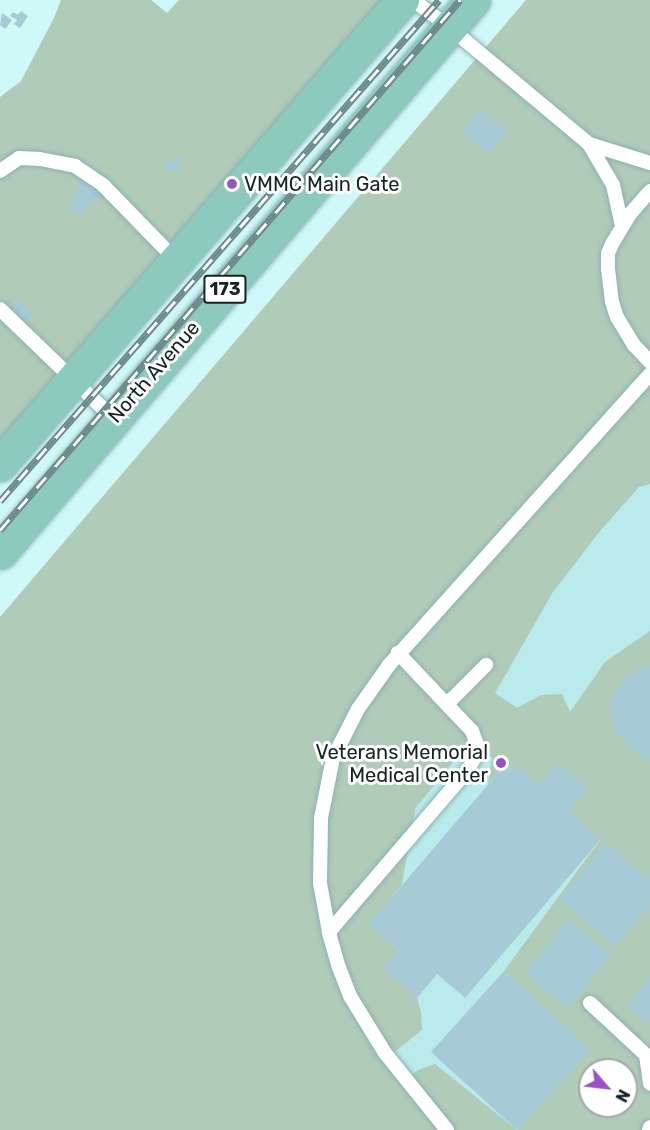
<!DOCTYPE html>
<style>
body{margin:0}
#map{position:relative;width:650px;height:1130px;overflow:hidden;background:#cff8f9;font-family:Rubik,sans-serif}
div>[style]{position:absolute}
[style*='--x']{left:calc(var(--x)*1px);top:calc(var(--y)*1px);width:calc(var(--w)*1px);rotate:calc(var(--a)*1deg)}
.built>*{inset:0;background:#b9eaec}
.green>*{inset:0;background:#b0cbb7}
.building>*{inset:0;background:#a6cad6}
.roads{filter:drop-shadow(0 0 2px #8bb1b2) drop-shadow(0 0 2px #8bb1b2)}
.service>*{height:14px;margin:-7px;padding:0 7px;transform-origin:7px;border-radius:7px;background:#fff}
.primary>*{height:33px;margin:-16.5px;padding:0 16.5px;transform-origin:16.5px;border-radius:16.5px;background:#8ccabd}
.rail>*{height:7px;margin-top:-3.5px;transform-origin:0;background:repeating-linear-gradient(90deg,#fff 0 14px,#6d898a 0 28px);box-sizing:border-box;border-block:2px solid #6d898a}
.dots>*{width:16px;height:16px;translate:-50% -50%;box-sizing:border-box;border:3px solid #fff;border-radius:50%}
span{translate:-50% -50%;white-space:nowrap;text-align:center;line-height:1.15;-webkit-text-stroke:6px #fff;paint-order:stroke}
.shield-label span{padding:2px 4px;background:#fff;border:2px solid;border-radius:4px;-webkit-text-stroke-width:0}
.shield-label{font-size:18px;color:#142324;font-weight:700}
.poi-label{font-size:20px;color:#142324}
.left{translate:0 -50%;text-align:left}
.right{translate:-100% -50%;text-align:right}
.street-label{font-size:20px;color:#142324}
.north{position:absolute;left:578px;top:1058px;width:60px;height:60px;box-sizing:border-box;background:#fff;border:2px solid #a1a7a7;border-radius:50%;rotate:118deg;font-size:16px;font-weight:700;line-height:24px;text-align:center;color:#142324}
.north::after{content:'';display:block;margin:auto;width:21px;height:27px;background:#9a52c5;clip-path:polygon(50% 0,100% 100%,50% 72%,0 100%)}
</style>
<div id="map">
<div class="built">
<div style="clip-path:polygon(evenodd,650px 394px,650px 1130px,451px 1130px,387px 1049px,361px 996px,360px 748px,650px 394px,590px 1070px,626px 1070px,626px 1106px,590px 1106px,590px 1070px)"></div>
</div>
<div class="green">
<div style="clip-path:polygon(61px 0,151px 0,167px 13px,179px 0,391px 0,0 442px,0 97px,21px 81px,54px 18px)"></div>
<div style="clip-path:polygon(evenodd,526px 0,650px 0,650px 484px,639px 487px,600px 531px,553px 592px,495px 693px,517px 708px,541px 695px,562px 694px,570px 712px,605px 662px,650px 631px,650px 1130px,517px 1130px,590px 1049px,504px 971px,600px 840px,568px 812px,558px 764px,539px 785px,509px 760px,488px 784px,492px 757px,462px 751px,415px 809px,402px 885px,369px 924px,400px 951px,384px 969px,417px 998px,421px 1013px,422px 1030px,392px 1054px,409px 1077px,418px 1070px,435px 1064px,517px 1130px,0 1130px,0 617px,526px 0,590px 1070px,626px 1070px,626px 1106px,590px 1106px,590px 1070px)"></div>
</div>
<div class="building">
<div style="clip-path:polygon(21px 11px,28px 16px,20px 28px,14px 24px,17px 20px,10px 16px,13px 12px,18px 15px)"></div>
<div style="clip-path:polygon(2px 13px,12px 20px,5px 29px,0 25px)"></div>
<div style="clip-path:polygon(480px 109px,507px 132px,488px 154px,462px 131px)"></div>
<div style="clip-path:polygon(177px 156px,183px 159px,173px 173px,163px 167px,167px 160px,171px 164px)"></div>
<div style="clip-path:polygon(81px 181px,102px 191px,96px 202px,91px 200px,83px 215px,68px 208px)"></div>
<div style="clip-path:polygon(18px 300px,34px 314px,24px 324px,9px 310px)"></div>
<div style="clip-path:polygon(650px 664px,650px 760px,647px 763px,615px 731px,610px 708px,613px 694px,623px 680px,639px 668px)"></div>
<div style="clip-path:polygon(509px 760px,539px 785px,558px 763px,588px 789px,568px 812px,600px 840px,465px 998px,437px 974px,417px 998px,383px 969px,400px 951px,369px 924px)"></div>
<div style="clip-path:polygon(606px 843px,650px 880px,650px 906px,615px 947px,559px 899px)"></div>
<div style="clip-path:polygon(569px 920px,611px 956px,567px 1008px,525px 972px)"></div>
<div style="clip-path:polygon(504px 971px,590px 1049px,517px 1130px,431px 1052px)"></div>
<div style="clip-path:polygon(650px 977px,650px 1025px,626px 1006px)"></div>
</div>
<div class="roads">
<div class="service">
<div style="--x:413;--y:0;--w:45;--a:36.9"></div>
<div style="--x:449;--y:27;--w:182;--a:39.9"></div>
<div style="--x:589;--y:144;--w:48;--a:59.7"></div>
<div style="--x:613;--y:185;--w:42;--a:77.6"></div>
<div style="--x:589;--y:144;--w:64;--a:17.3"></div>
<div style="--x:0;--y:171;--w:23;--a:-34"></div>
<div style="--x:19;--y:158;--w:21;--a:3"></div>
<div style="--x:40;--y:159;--w:36;--a:11"></div>
<div style="--x:75;--y:166;--w:34;--a:34"></div>
<div style="--x:103;--y:185;--w:105;--a:45.8"></div>
<div style="--x:650;--y:191;--w:30;--a:131"></div>
<div style="--x:630;--y:214;--w:33;--a:121"></div>
<div style="--x:613;--y:242;--w:12;--a:114"></div>
<div style="--x:608;--y:253;--w:16;--a:90"></div>
<div style="--x:608;--y:269;--w:33;--a:83"></div>
<div style="--x:612;--y:302;--w:16;--a:72"></div>
<div style="--x:617;--y:317;--w:33;--a:59"></div>
<div style="--x:634;--y:345;--w:23;--a:47"></div>
<div style="--x:0;--y:309;--w:158;--a:44"></div>
<div style="--x:448;--y:703;--w:54;--a:-45"></div>
<div style="--x:329;--y:932;--w:213;--a:-49.4"></div>
<div style="--x:468;--y:770;--w:17;--a:-62"></div>
<div style="--x:476;--y:755;--w:13;--a:-90"></div>
<div style="--x:476;--y:742;--w:12;--a:-110"></div>
<div style="--x:472;--y:731;--w:108;--a:-133.5"></div>
<div style="--x:590;--y:1003;--w:76;--a:42.9"></div>
<div style="--x:646;--y:1055;--w:29;--a:82"></div>
<div style="--x:447;--y:1130;--w:99;--a:-128.8"></div>
<div style="--x:385;--y:1053;--w:67;--a:-121.6"></div>
<div style="--x:350;--y:996;--w:30;--a:-111"></div>
<div style="--x:339;--y:968;--w:37;--a:-106"></div>
<div style="--x:329;--y:932;--w:50;--a:-100.4"></div>
<div style="--x:320;--y:883;--w:65;--a:-89.1"></div>
<div style="--x:321;--y:818;--w:61;--a:-78.7"></div>
<div style="--x:333;--y:758;--w:55;--a:-63"></div>
<div style="--x:358;--y:709;--w:54;--a:-54.8"></div>
<div style="--x:389;--y:665;--w:391;--a:-48.1"></div>
<div style="--x:649;--y:1130;--w:3;--a:-72"></div>
</div>
<div class="primary">
<div style="--x:0;--y:464;--w:614;--a:-49.1"></div>
<div style="--x:0;--y:552;--w:727;--a:-49.41"></div>
</div>
</div>
<div class="rail">
<div style="--x:0;--y:501;--w:666;--a:-48.77"></div>
<div style="--x:0;--y:530;--w:702;--a:-49.04"></div>
</div>
<div class="dots">
<div style="left:232px;top:184px;background:#9a52c5"></div>
<div style="left:501px;top:763px;background:#9a52c5"></div>
</div>
<div class="shield-label">
<span style="left:225px;top:289px">173</span>
</div>
<div class="poi-label">
<span class="left" style="left:244px;top:184px">VMMC Main Gate</span>
<span class="right" style="left:488px;top:764px">Veterans Memorial<br>Medical Center</span>
</div>
<div class="street-label">
<span style="left:154px;top:372px;rotate:-49deg">North Avenue</span>
</div>
<div class="north">N</div>
</div>
